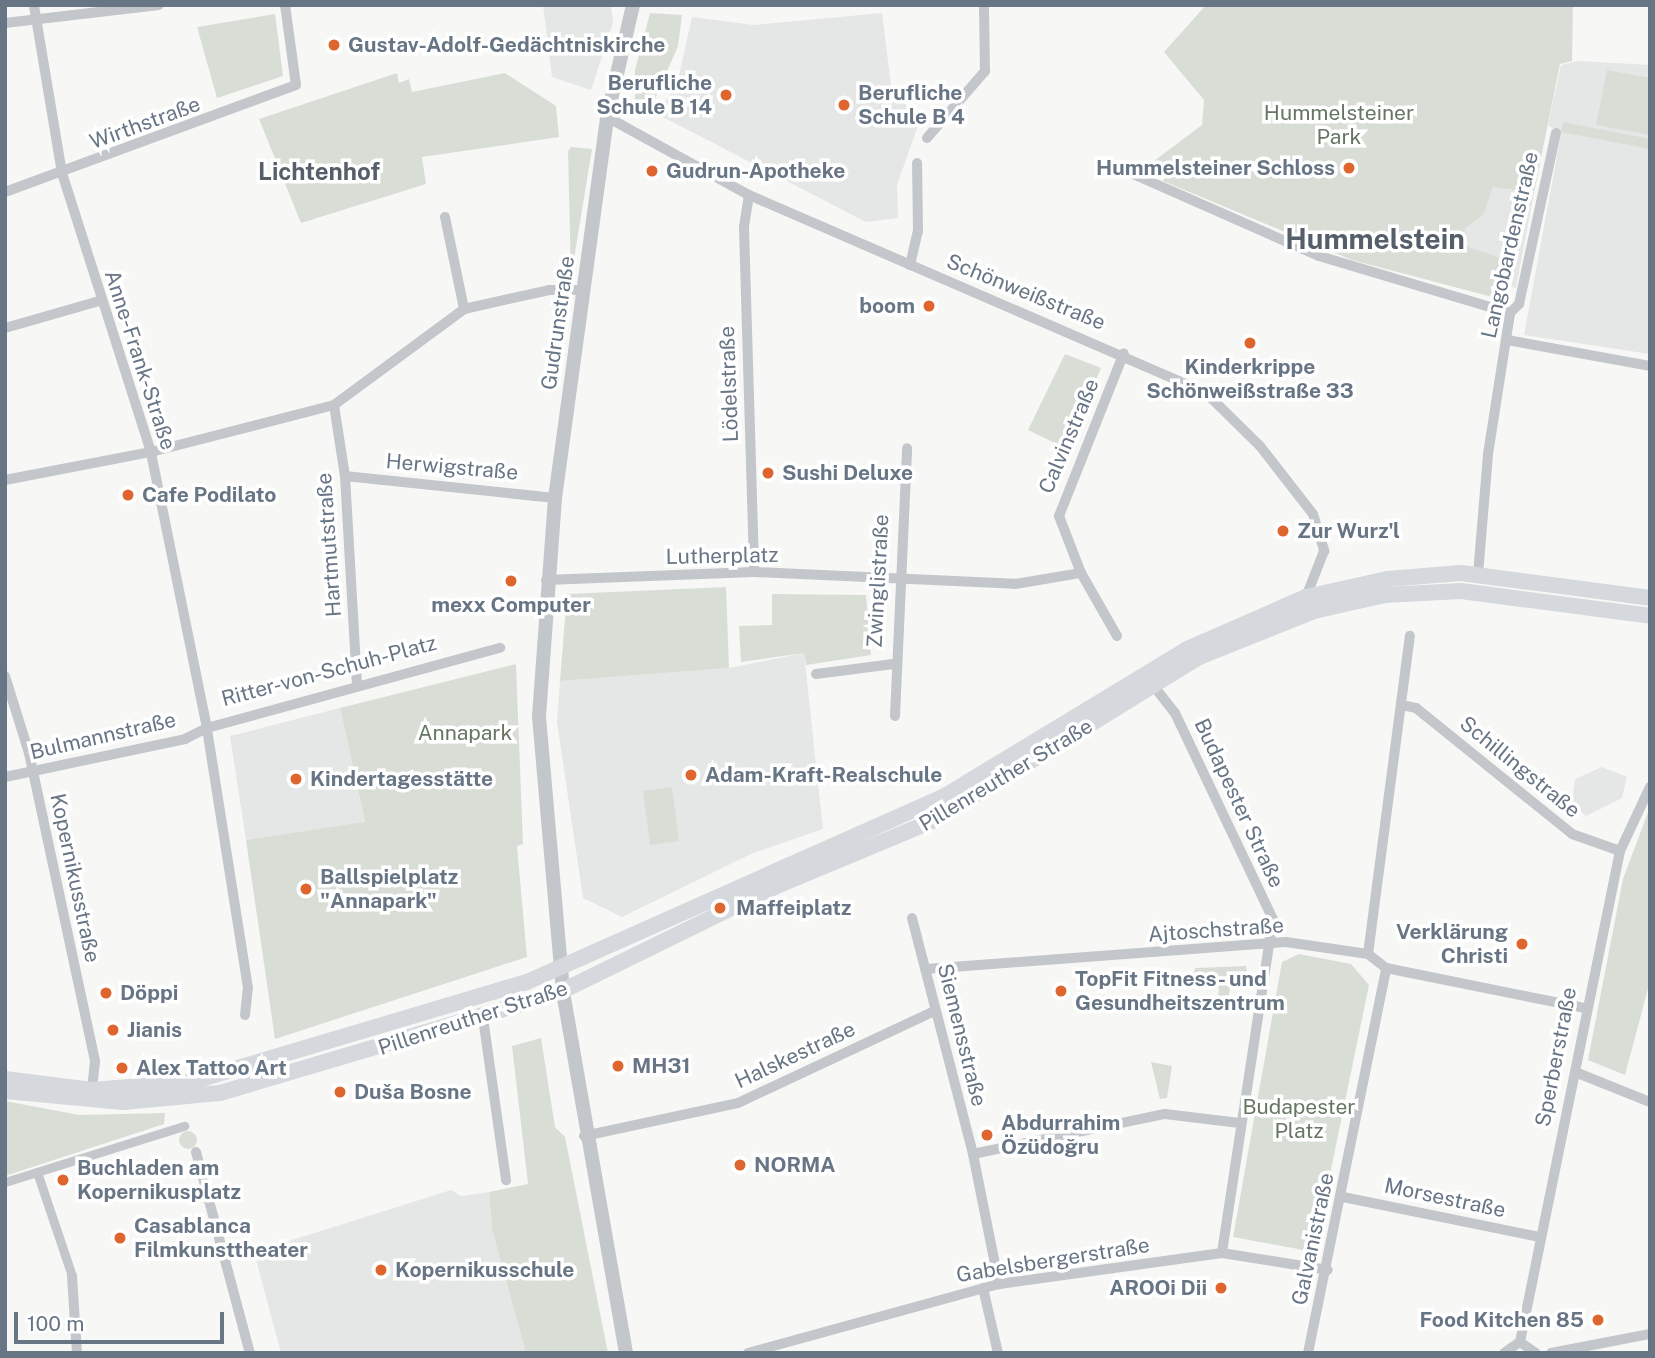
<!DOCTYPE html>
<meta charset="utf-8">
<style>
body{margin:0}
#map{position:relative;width:1655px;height:1358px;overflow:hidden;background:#f7f7f5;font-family:"Public Sans",sans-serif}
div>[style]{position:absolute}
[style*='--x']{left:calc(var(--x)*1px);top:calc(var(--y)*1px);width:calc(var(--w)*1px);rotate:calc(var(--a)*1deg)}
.built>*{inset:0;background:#e5e6e6}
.green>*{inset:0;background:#d8ded6}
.round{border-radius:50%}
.pedestrian>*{height:9px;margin:-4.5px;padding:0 4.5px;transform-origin:4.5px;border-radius:4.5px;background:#c3c6ca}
.minor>*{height:10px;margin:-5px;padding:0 5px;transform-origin:5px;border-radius:5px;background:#c3c6ca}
.tertiary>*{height:14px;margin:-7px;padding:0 7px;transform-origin:7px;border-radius:7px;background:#c3c6ca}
.secondary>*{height:16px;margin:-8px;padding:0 8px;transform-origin:8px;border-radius:8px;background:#d5d8dd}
.dots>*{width:19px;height:19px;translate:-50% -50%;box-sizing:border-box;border:4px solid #fff;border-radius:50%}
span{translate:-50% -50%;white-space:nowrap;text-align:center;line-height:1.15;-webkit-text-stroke:7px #fff;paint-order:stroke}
.poi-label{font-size:21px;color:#677585;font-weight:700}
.left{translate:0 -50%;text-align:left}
.right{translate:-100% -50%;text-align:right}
.park-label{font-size:21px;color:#657762}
.street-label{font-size:21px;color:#677585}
.quarter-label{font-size:24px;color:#555f6a;font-weight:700}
.district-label{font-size:28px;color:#555f6a;font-weight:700}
.frame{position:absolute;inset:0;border:7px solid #677585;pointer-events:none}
.scale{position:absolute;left:14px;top:1312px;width:210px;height:32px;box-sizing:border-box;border:4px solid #677585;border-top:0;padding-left:9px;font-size:21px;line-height:24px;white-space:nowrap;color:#677585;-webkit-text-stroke:5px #fff;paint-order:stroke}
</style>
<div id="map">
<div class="built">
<div style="clip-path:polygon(543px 5px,611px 5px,613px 23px,591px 90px,552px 77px)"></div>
<div style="clip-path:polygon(882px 13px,892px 93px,921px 117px,897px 185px,898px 218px,866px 222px,659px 115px,679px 76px,692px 17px,754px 25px)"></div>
<div style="clip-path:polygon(1578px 61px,1650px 65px,1650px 354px,1524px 335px,1561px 134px,1548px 125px,1561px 65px)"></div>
<div style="clip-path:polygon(1493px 187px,1534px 193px,1516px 288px,1495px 283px,1460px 245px,1466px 228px,1484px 214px)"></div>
<div style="clip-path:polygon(804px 653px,823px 829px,753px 853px,622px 917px,583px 898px,557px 722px,560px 681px,729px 668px)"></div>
<div style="clip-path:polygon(340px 708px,365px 823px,246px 840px,230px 736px)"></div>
<div style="clip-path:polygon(1602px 767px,1627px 777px,1622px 798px,1586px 816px,1572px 803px,1575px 779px)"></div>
<div style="clip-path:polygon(451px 1190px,461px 1196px,489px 1192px,492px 1230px,526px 1353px,281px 1353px,254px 1252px)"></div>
</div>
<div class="green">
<div style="clip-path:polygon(1206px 5px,1573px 5px,1572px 61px,1560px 64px,1534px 193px,1493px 187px,1484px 214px,1466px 228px,1460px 244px,1500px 258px,1496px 298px,1352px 260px,1163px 181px,1169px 170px,1154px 161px,1202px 125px,1204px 100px,1164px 52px)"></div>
<div style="clip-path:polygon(650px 13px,682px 15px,678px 46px,650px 110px,635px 101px,635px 70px)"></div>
<div style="clip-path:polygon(275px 14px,283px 76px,217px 98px,197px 27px)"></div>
<div style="clip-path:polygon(1607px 70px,1650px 78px,1650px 135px,1596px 125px)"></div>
<div style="clip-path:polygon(397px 73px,399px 83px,409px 79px,412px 92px,505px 73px,556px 106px,559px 137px,422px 157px,426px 184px,301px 223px,259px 119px)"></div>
<div style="clip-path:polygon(1563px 122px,1650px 139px,1650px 149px,1561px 132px)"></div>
<div style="clip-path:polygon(571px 147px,592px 149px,571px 277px,568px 151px)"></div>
<div style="clip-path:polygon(1065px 354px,1101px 368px,1067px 449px,1028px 430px)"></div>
<div style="clip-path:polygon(726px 587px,729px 668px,560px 681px,567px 594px)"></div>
<div style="clip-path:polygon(772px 594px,866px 595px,871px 655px,806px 665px,804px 653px,741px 662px,739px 626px,772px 625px)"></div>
<div style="clip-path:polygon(516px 664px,523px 844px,517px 846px,527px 957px,275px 1039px,246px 840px,365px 822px,340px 708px)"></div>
<div style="clip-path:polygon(672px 787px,679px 841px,650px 845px,643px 791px)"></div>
<div style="clip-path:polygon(1650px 807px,1650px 981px,1625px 1075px,1588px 1060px,1623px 879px)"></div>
<div style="clip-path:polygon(1299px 954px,1351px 964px,1369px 985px,1314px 1252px,1233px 1237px,1282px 962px)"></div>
<div style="clip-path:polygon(1246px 966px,1249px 985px,1231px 983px,1228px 999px,1218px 997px,1219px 988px,1192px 983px,1195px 968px)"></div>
<div style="clip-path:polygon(541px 1038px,555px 1127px,565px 1137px,608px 1353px,526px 1353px,492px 1230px,489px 1192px,528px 1184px,512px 1046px)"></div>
<div style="clip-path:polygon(1151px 1062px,1172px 1066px,1167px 1098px,1160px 1099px)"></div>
<div style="clip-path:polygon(5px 1101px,79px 1115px,165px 1113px,164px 1124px,5px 1176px)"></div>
<div class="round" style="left:179px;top:1131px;width:18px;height:18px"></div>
</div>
<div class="pedestrian">
<div style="--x:37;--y:1172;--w:110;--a:71.4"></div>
<div style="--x:5;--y:1182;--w:188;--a:-17.4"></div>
</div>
<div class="minor">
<div style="--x:5;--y:23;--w:155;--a:-6.7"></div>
<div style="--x:607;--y:117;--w:162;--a:28.8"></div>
<div style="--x:749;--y:195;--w:498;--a:23.4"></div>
<div style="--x:1206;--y:393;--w:76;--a:44.5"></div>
<div style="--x:1260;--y:446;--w:86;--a:52.1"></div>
<div style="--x:1313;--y:514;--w:39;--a:73"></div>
<div style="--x:1324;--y:551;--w:49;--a:111.4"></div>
<div style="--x:927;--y:138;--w:89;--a:-49.1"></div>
<div style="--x:985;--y:71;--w:66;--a:-90.9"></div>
<div style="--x:1133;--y:174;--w:203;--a:23.8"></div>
<div style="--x:1319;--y:256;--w:199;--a:16.6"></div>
<div style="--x:5;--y:192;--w:310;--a:-20.2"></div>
<div style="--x:296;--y:85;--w:81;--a:-97.8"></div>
<div style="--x:749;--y:195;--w:33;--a:99"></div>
<div style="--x:744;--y:228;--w:344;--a:88.3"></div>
<div style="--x:445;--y:217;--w:94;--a:78.3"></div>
<div style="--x:910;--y:265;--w:35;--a:-77"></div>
<div style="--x:918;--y:231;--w:68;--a:-90.8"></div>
<div style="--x:5;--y:328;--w:98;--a:-16"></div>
<div style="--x:1507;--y:340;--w:145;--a:10.3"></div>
<div style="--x:334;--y:405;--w:72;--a:81.2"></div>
<div style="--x:345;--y:476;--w:207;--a:86.7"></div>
<div style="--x:345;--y:476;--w:211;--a:6"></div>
<div style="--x:5;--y:480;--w:149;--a:-10.9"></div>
<div style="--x:151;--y:452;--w:189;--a:-14.4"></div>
<div style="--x:334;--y:405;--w:162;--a:-36.4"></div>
<div style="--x:464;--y:309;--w:87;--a:-12.6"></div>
<div style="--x:549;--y:290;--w:35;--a:0"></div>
<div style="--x:1478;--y:574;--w:120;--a:-85.2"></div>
<div style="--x:1488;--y:454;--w:143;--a:-81.1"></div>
<div style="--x:1510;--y:313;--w:13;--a:-45"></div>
<div style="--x:1519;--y:304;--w:175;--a:-77.8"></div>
<div style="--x:546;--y:580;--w:208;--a:-2.2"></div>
<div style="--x:754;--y:572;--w:261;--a:2.6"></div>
<div style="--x:1015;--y:584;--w:67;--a:-9.5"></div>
<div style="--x:1117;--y:636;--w:73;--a:-119.7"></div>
<div style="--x:1081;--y:573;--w:61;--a:-111.1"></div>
<div style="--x:1059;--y:516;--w:175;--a:-68.3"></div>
<div style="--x:816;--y:674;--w:78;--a:-7.4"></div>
<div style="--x:5;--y:676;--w:81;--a:72.7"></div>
<div style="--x:29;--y:753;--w:315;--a:77.9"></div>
<div style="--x:95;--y:1061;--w:29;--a:96"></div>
<div style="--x:1153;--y:685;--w:36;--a:52"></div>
<div style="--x:1175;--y:713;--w:228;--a:64.6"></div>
<div style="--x:1273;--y:919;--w:338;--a:98.7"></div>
<div style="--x:1401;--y:705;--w:15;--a:11"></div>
<div style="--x:1416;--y:708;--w:201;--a:38.9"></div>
<div style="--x:1572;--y:834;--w:51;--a:19.5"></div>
<div style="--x:895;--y:716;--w:268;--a:-87.4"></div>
<div style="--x:5;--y:777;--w:184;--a:-11.9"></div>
<div style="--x:185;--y:739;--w:25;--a:-27"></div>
<div style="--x:207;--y:728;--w:282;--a:-101.5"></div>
<div style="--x:151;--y:452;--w:293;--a:-107.7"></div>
<div style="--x:62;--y:173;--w:170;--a:-99.5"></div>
<div style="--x:912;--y:918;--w:244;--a:75.5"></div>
<div style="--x:973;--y:1154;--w:133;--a:78.7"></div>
<div style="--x:1368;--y:954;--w:321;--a:-82.5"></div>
<div style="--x:926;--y:969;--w:361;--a:-4.3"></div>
<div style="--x:1286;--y:942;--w:83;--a:8.3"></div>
<div style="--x:1368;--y:954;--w:23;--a:38"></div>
<div style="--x:1386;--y:968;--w:202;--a:11.4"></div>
<div style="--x:245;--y:1015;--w:27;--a:-84"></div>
<div style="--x:248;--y:988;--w:263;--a:-99"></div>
<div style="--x:207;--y:728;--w:304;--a:-15.3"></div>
<div style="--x:483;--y:1018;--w:164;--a:81.9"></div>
<div style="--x:1575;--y:1072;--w:81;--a:21.8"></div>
<div style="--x:584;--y:1136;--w:157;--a:-12.1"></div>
<div style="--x:738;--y:1103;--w:217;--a:-25.1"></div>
<div style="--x:196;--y:1152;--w:208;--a:75"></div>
<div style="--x:973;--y:1154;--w:196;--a:-11.8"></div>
<div style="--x:1165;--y:1114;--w:75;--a:6.9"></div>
<div style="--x:1343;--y:1197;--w:200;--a:11.5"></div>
<div style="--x:72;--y:1276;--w:77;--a:86.3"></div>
<div style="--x:983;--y:1288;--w:67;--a:77"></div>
<div style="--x:1520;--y:1342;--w:501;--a:-78.49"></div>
<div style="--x:1620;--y:851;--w:71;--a:-64.9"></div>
<div style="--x:748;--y:1353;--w:260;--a:-15.4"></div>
<div style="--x:999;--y:1284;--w:225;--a:-7.9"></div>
<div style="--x:1222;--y:1253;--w:107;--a:9.1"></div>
<div style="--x:1308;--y:1353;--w:393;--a:-78.5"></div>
<div style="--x:1504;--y:1353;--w:19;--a:-35"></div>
<div style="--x:1520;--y:1342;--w:19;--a:35"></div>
<div style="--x:1551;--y:1353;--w:101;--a:-10.9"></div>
</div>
<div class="tertiary">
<div style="--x:626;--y:1353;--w:367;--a:-99.9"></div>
<div style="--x:563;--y:991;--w:276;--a:-95"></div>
<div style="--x:539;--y:716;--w:219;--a:-85.8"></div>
<div style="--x:555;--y:498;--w:385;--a:-82.2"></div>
<div style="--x:607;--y:117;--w:115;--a:-76.9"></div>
</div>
<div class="secondary">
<div style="--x:5;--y:1079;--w:88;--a:7.2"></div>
<div style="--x:92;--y:1090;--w:99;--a:-4.6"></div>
<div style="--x:191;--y:1082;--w:351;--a:-16.6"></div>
<div style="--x:527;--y:982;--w:455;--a:-24"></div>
<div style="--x:943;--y:797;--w:285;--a:-31.2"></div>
<div style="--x:1187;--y:649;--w:130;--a:-23.6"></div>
<div style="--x:1306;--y:597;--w:83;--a:-12.5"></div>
<div style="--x:1387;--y:579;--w:74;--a:-4.6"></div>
<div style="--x:1461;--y:573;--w:191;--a:7.5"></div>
<div style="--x:5;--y:1091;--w:119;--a:5.3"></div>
<div style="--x:123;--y:1102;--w:97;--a:-5.3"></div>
<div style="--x:220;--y:1093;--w:352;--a:-16.5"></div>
<div style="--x:558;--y:993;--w:241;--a:-26.1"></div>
<div style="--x:774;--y:887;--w:174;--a:-22.6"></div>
<div style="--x:935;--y:820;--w:310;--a:-31.7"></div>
<div style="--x:1199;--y:657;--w:124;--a:-21.8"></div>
<div style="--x:1314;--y:611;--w:73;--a:-12.7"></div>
<div style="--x:1385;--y:595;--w:76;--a:-3"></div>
<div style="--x:1461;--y:591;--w:191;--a:7.5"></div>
</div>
<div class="dots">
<div style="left:334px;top:45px;background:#de652e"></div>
<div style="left:726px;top:95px;background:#de652e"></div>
<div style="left:844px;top:105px;background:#de652e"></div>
<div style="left:1349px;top:168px;background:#de652e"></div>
<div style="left:652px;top:171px;background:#de652e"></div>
<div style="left:929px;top:306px;background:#de652e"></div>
<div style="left:1250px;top:343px;background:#de652e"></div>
<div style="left:768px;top:473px;background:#de652e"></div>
<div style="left:128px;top:495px;background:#de652e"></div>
<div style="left:1283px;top:531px;background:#de652e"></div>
<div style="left:511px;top:581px;background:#de652e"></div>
<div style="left:691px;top:775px;background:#de652e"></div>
<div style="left:296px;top:779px;background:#de652e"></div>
<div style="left:306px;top:889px;background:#de652e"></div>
<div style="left:720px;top:908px;background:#de652e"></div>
<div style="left:1522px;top:944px;background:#de652e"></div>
<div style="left:1061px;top:991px;background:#de652e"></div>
<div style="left:106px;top:993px;background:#de652e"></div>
<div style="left:113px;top:1030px;background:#de652e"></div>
<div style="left:618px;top:1066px;background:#de652e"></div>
<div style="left:122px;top:1068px;background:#de652e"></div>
<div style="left:340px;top:1092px;background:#de652e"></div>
<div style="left:987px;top:1135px;background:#de652e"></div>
<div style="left:740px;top:1165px;background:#de652e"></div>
<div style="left:63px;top:1180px;background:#de652e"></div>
<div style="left:120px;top:1238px;background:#de652e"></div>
<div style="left:381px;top:1270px;background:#de652e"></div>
<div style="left:1221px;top:1288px;background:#de652e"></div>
<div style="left:1598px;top:1320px;background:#de652e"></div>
</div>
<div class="poi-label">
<span class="left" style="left:348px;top:45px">Gustav-Adolf-Gedächtniskirche</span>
<span class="right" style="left:712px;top:95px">Berufliche<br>Schule B 14</span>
<span class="left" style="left:858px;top:105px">Berufliche<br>Schule B 4</span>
<span class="right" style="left:1335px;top:168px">Hummelsteiner Schloss</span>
<span class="left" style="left:666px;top:171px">Gudrun-Apotheke</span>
<span class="right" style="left:915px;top:306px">boom</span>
<span style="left:1250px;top:379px">Kinderkrippe<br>Schönweißstraße 33</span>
<span class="left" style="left:782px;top:473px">Sushi Deluxe</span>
<span class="left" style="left:142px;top:495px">Cafe Podilato</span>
<span class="left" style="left:1297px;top:531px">Zur Wurz'l</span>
<span style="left:511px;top:605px">mexx Computer</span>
<span class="left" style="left:705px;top:775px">Adam-Kraft-Realschule</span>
<span class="left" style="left:310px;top:779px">Kindertagesstätte</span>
<span class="left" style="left:320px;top:889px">Ballspielplatz<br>"Annapark"</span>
<span class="left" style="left:736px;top:908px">Maffeiplatz</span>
<span class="right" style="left:1508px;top:944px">Verklärung<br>Christi</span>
<span class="left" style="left:1075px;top:991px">TopFit Fitness- und<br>Gesundheitszentrum</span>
<span class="left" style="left:120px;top:993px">Döppi</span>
<span class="left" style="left:127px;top:1030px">Jianis</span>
<span class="left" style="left:632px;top:1066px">MH31</span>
<span class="left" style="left:136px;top:1068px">Alex Tattoo Art</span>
<span class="left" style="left:354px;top:1092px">Duša Bosne</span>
<span class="left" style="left:1001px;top:1135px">Abdurrahim<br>Özüdoğru</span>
<span class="left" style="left:754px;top:1165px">NORMA</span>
<span class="left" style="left:77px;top:1180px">Buchladen am<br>Kopernikusplatz</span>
<span class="left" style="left:134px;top:1238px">Casablanca<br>Filmkunsttheater</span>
<span class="left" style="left:395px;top:1270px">Kopernikusschule</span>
<span class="right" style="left:1207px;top:1288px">AROOi Dii</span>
<span class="right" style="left:1584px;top:1320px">Food Kitchen 85</span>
</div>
<div class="park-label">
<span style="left:1339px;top:125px">Hummelsteiner<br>Park</span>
<span style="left:465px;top:733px">Annapark</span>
<span style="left:1299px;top:1119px">Budapester<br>Platz</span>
</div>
<div class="street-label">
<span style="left:145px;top:123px;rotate:-20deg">Wirthstraße</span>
<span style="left:1510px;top:245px;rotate:-77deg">Langobardenstraße</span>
<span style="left:1026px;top:292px;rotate:22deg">Schönweißstraße</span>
<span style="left:558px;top:323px;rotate:-82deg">Gudrunstraße</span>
<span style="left:140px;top:360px;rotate:72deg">Anne-Frank-Straße</span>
<span style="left:729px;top:384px;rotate:-92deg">Lödelstraße</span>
<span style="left:1069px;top:436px;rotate:-67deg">Calvinstraße</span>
<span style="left:452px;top:467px;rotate:5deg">Herwigstraße</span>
<span style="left:329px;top:545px;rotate:-94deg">Hartmutstraße</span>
<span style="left:722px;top:556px;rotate:-1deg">Lutherplatz</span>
<span style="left:878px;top:581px;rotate:-87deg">Zwinglistraße</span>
<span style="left:329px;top:671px;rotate:-15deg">Ritter-von-Schuh-Platz</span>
<span style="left:103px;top:736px;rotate:-13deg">Bulmannstraße</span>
<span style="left:1520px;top:767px;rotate:39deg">Schillingstraße</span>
<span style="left:1006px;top:775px;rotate:-31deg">Pillenreuther Straße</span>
<span style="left:1239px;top:803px;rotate:65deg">Budapester Straße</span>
<span style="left:75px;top:878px;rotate:78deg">Kopernikusstraße</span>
<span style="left:1216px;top:930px;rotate:-4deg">Ajtoschstraße</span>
<span style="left:473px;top:1018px;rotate:-18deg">Pillenreuther Straße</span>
<span style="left:962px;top:1035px;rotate:76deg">Siemensstraße</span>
<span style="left:795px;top:1055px;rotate:-25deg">Halskestraße</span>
<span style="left:1556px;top:1057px;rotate:-79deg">Sperberstraße</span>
<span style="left:1445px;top:1198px;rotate:12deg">Morsestraße</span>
<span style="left:1313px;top:1239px;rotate:-78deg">Galvanistraße</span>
<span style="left:1053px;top:1260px;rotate:-9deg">Gabelsbergerstraße</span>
</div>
<div class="quarter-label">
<span style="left:319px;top:172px">Lichtenhof</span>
</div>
<div class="district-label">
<span style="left:1375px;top:239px">Hummelstein</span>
</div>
<div class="frame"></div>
<div class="scale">100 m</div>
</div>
